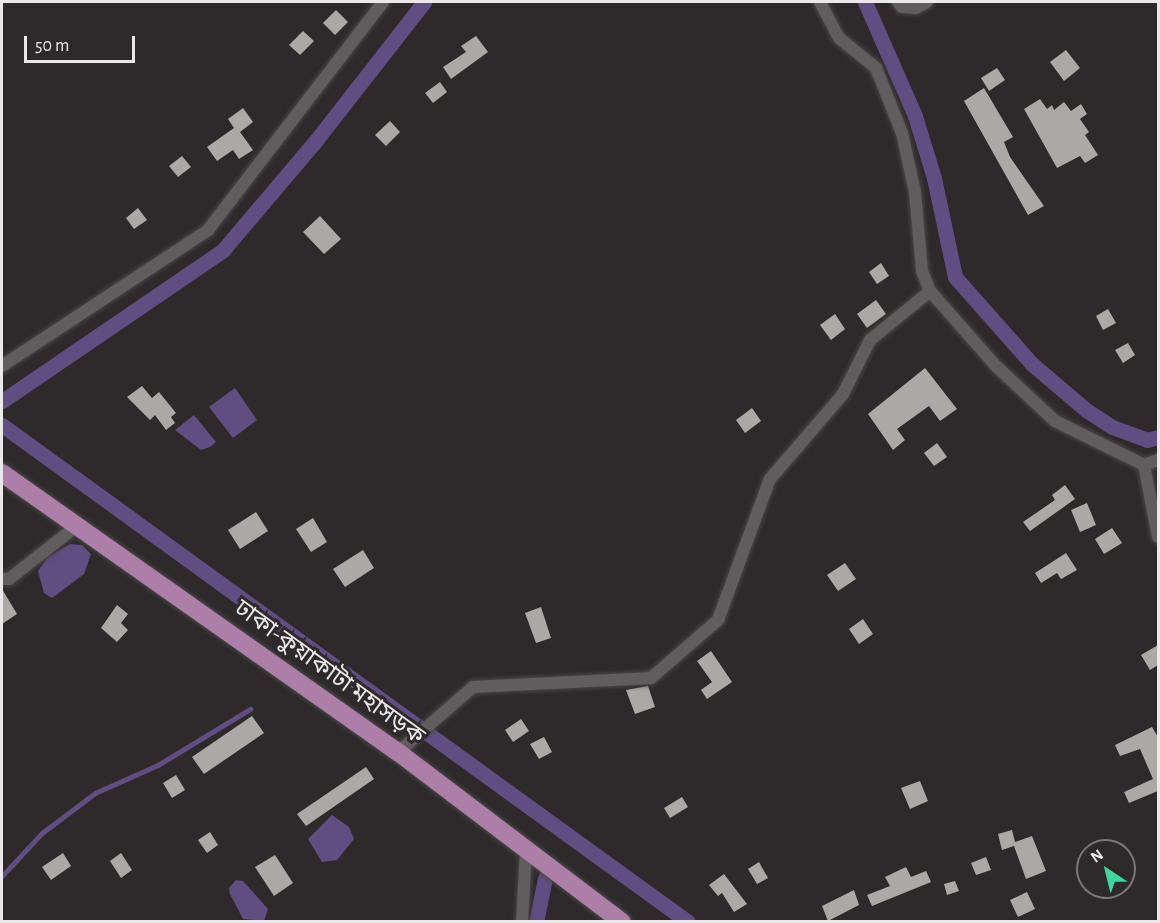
<!DOCTYPE html>
<meta charset="utf-8">
<style>
body{margin:0}
#map{position:relative;width:1160px;height:923px;overflow:hidden;background:#2e2a2b;font-family:"Alegreya Sans","Noto Sans Bengali",sans-serif}
div>[style]{position:absolute}
[style*='--x']{left:calc(var(--x)*1px);top:calc(var(--y)*1px);width:calc(var(--w)*1px);rotate:calc(var(--a)*1deg)}
.water>*{inset:0;background:#604e83}
.stream>*{height:4.5px;margin:-2.25px;padding:0 2.25px;transform-origin:2.25px;border-radius:2.25px;background:#604e83}
.canal>*{height:15px;margin:-7.5px;padding:0 7.5px;transform-origin:7.5px;border-radius:7.5px;background:#604e83}
.building>*{inset:0;background:#aca8a6}
.roads{filter:drop-shadow(0 0 2px #494646) drop-shadow(0 0 2px #494646)}
.street>*{height:12px;margin:-6px;padding:0 6px;transform-origin:6px;border-radius:6px;background:#615d5e}
.primary>*{height:18px;margin:-9px;padding:0 9px;transform-origin:9px;border-radius:9px;background:#ad7ea7}
span{translate:-50% -50%;white-space:nowrap;text-align:center;line-height:1.15;-webkit-text-stroke:6px #2e2a2b;paint-order:stroke}
.street-label{font-size:24px;color:#ebe8e9}
.frame{position:absolute;inset:0;border:3px solid #ebe8e9;pointer-events:none}
.north{position:absolute;left:1076px;top:839px;width:60px;height:60px;box-sizing:border-box;background:#2e2a2b;border:2px solid #7a7677;border-radius:50%;rotate:325deg;font-size:16px;font-weight:700;line-height:24px;text-align:center;color:#ebe8e9}
.north::after{content:'';display:block;margin:auto;width:21px;height:27px;background:#42d4a0;clip-path:polygon(50% 0,100% 100%,50% 72%,0 100%)}
.scale{position:absolute;left:24px;top:36px;width:111px;height:27px;box-sizing:border-box;border:3px solid #ebe8e9;border-top:0;padding-left:8px;font-size:18px;line-height:21px;white-space:nowrap;color:#ebe8e9;-webkit-text-stroke:4px #2e2a2b;paint-order:stroke}
</style>
<div id="map">
<div class="water">
<div style="clip-path:polygon(235px 388px,257px 420px,233px 438px,209px 407px)"></div>
<div style="clip-path:polygon(194px 415px,216px 442px,210px 447px,201px 450px,175px 430px)"></div>
<div style="clip-path:polygon(70px 544px,82px 545px,91px 554px,84px 574px,52px 598px,44px 593px,38px 571px,48px 557px)"></div>
<div style="clip-path:polygon(332px 815px,349px 827px,354px 839px,337px 860px,322px 862px,308px 839px)"></div>
<div style="clip-path:polygon(236px 880px,243px 881px,268px 909px,264px 921px,243px 919px,230px 894px,229px 888px)"></div>
</div>
<div class="stream">
<div style="--x:2;--y:876;--w:59;--a:-47.1"></div>
<div style="--x:42;--y:833;--w:66;--a:-37"></div>
<div style="--x:95;--y:793;--w:69;--a:-24"></div>
<div style="--x:158;--y:765;--w:108;--a:-31.3"></div>
</div>
<div class="canal">
<div style="--x:865;--y:2;--w:124;--a:66.3"></div>
<div style="--x:915;--y:116;--w:65;--a:73"></div>
<div style="--x:934;--y:178;--w:101;--a:78"></div>
<div style="--x:955;--y:277;--w:116;--a:48.5"></div>
<div style="--x:1032;--y:364;--w:71;--a:40.4"></div>
<div style="--x:1086;--y:410;--w:31;--a:33"></div>
<div style="--x:1112;--y:427;--w:37;--a:20"></div>
<div style="--x:1147;--y:440;--w:11;--a:-15"></div>
<div style="--x:2;--y:401;--w:268;--a:-34.3"></div>
<div style="--x:223;--y:250;--w:145;--a:-49.7"></div>
<div style="--x:317;--y:139;--w:174;--a:-52"></div>
<div style="--x:2;--y:425;--w:847;--a:35.92"></div>
<div style="--x:536;--y:922;--w:45;--a:-78.4"></div>
</div>
<div class="building">
<div style="clip-path:polygon(336px 10px,348px 22px,335px 35px,323px 23px)"></div>
<div style="clip-path:polygon(303px 31px,314px 41px,300px 55px,289px 45px)"></div>
<div style="clip-path:polygon(476px 36px,488px 52px,451px 79px,443px 67px,466px 52px,461px 46px)"></div>
<div style="clip-path:polygon(1066px 50px,1080px 68px,1064px 81px,1050px 62px)"></div>
<div style="clip-path:polygon(997px 68px,1005px 80px,989px 91px,981px 78px)"></div>
<div style="clip-path:polygon(440px 82px,447px 92px,433px 103px,425px 93px)"></div>
<div style="clip-path:polygon(984px 88px,1013px 137px,1004px 142px,1010px 157px,1044px 206px,1028px 215px,964px 101px)"></div>
<div style="clip-path:polygon(1040px 99px,1047px 109px,1052px 105px,1054px 110px,1064px 102px,1071px 111px,1081px 104px,1087px 114px,1080px 119px,1089px 132px,1085px 135px,1098px 155px,1085px 163px,1080px 156px,1057px 168px,1024px 109px)"></div>
<div style="clip-path:polygon(243px 108px,253px 122px,240px 132px,253px 150px,239px 159px,233px 150px,217px 161px,207px 147px,234px 128px,228px 119px)"></div>
<div style="clip-path:polygon(390px 121px,400px 132px,386px 146px,375px 135px)"></div>
<div style="clip-path:polygon(182px 156px,191px 167px,178px 177px,169px 166px)"></div>
<div style="clip-path:polygon(138px 208px,147px 220px,134px 229px,126px 218px)"></div>
<div style="clip-path:polygon(320px 216px,341px 239px,324px 254px,303px 232px)"></div>
<div style="clip-path:polygon(881px 263px,889px 276px,877px 284px,869px 272px)"></div>
<div style="clip-path:polygon(876px 300px,886px 314px,867px 328px,857px 314px)"></div>
<div style="clip-path:polygon(1108px 309px,1116px 323px,1103px 330px,1096px 316px)"></div>
<div style="clip-path:polygon(835px 314px,845px 329px,831px 340px,820px 325px)"></div>
<div style="clip-path:polygon(1128px 343px,1135px 355px,1123px 363px,1115px 350px)"></div>
<div style="clip-path:polygon(925px 368px,957px 409px,940px 421px,929px 406px,897px 429px,905px 440px,893px 450px,868px 414px)"></div>
<div style="clip-path:polygon(142px 386px,152px 398px,159px 392px,176px 413px,171px 417px,175px 423px,166px 430px,155px 415px,150px 420px,127px 397px)"></div>
<div style="clip-path:polygon(752px 408px,761px 421px,745px 433px,736px 420px)"></div>
<div style="clip-path:polygon(937px 443px,947px 457px,934px 466px,924px 453px)"></div>
<div style="clip-path:polygon(1065px 485px,1075px 499px,1030px 531px,1023px 522px,1055px 500px,1052px 495px)"></div>
<div style="clip-path:polygon(1087px 503px,1096px 525px,1080px 532px,1071px 510px)"></div>
<div style="clip-path:polygon(256px 512px,268px 531px,240px 549px,228px 530px)"></div>
<div style="clip-path:polygon(313px 518px,327px 542px,311px 552px,296px 529px)"></div>
<div style="clip-path:polygon(1112px 528px,1122px 543px,1104px 554px,1095px 539px)"></div>
<div style="clip-path:polygon(363px 550px,374px 568px,345px 587px,333px 569px)"></div>
<div style="clip-path:polygon(1066px 553px,1077px 570px,1061px 579px,1057px 573px,1041px 583px,1035px 573px)"></div>
<div style="clip-path:polygon(845px 563px,856px 579px,838px 591px,827px 575px)"></div>
<div style="clip-path:polygon(2px 589px,17px 614px,2px 624px)"></div>
<div style="clip-path:polygon(117px 605px,128px 614px,121px 623px,128px 630px,117px 642px,101px 628px)"></div>
<div style="clip-path:polygon(541px 607px,551px 638px,536px 643px,525px 613px)"></div>
<div style="clip-path:polygon(863px 619px,873px 634px,859px 644px,849px 629px)"></div>
<div style="clip-path:polygon(1158px 645px,1158px 665px,1150px 670px,1141px 655px)"></div>
<div style="clip-path:polygon(711px 651px,732px 682px,707px 699px,701px 690px,712px 682px,697px 661px)"></div>
<div style="clip-path:polygon(648px 686px,655px 707px,635px 714px,626px 690px)"></div>
<div style="clip-path:polygon(252px 716px,264px 733px,204px 774px,192px 757px)"></div>
<div style="clip-path:polygon(521px 719px,529px 731px,513px 742px,505px 730px)"></div>
<div style="clip-path:polygon(1152px 727px,1158px 737px,1158px 791px,1129px 803px,1124px 792px,1153px 779px,1140px 749px,1120px 756px,1115px 745px)"></div>
<div style="clip-path:polygon(544px 737px,552px 752px,539px 759px,530px 744px)"></div>
<div style="clip-path:polygon(366px 767px,374px 779px,306px 826px,297px 814px)"></div>
<div style="clip-path:polygon(176px 775px,185px 790px,172px 798px,163px 783px)"></div>
<div style="clip-path:polygon(920px 781px,928px 801px,910px 809px,901px 788px)"></div>
<div style="clip-path:polygon(682px 797px,688px 807px,670px 818px,664px 808px)"></div>
<div style="clip-path:polygon(1012px 830px,1015px 842px,1032px 836px,1046px 871px,1026px 879px,1014px 846px,1002px 850px,998px 834px)"></div>
<div style="clip-path:polygon(210px 832px,218px 845px,207px 853px,198px 840px)"></div>
<div style="clip-path:polygon(63px 853px,71px 866px,51px 880px,42px 867px)"></div>
<div style="clip-path:polygon(121px 853px,132px 870px,121px 878px,110px 861px)"></div>
<div style="clip-path:polygon(275px 855px,293px 883px,274px 896px,255px 867px)"></div>
<div style="clip-path:polygon(986px 857px,991px 870px,976px 875px,971px 863px)"></div>
<div style="clip-path:polygon(759px 862px,768px 878px,757px 884px,748px 869px)"></div>
<div style="clip-path:polygon(906px 867px,911px 877px,926px 871px,931px 882px,872px 906px,867px 895px,890px 886px,885px 877px)"></div>
<div style="clip-path:polygon(724px 874px,747px 904px,734px 912px,722px 893px,718px 896px,709px 885px)"></div>
<div style="clip-path:polygon(955px 881px,959px 891px,947px 895px,944px 884px)"></div>
<div style="clip-path:polygon(854px 890px,859px 905px,828px 921px,822px 906px)"></div>
<div style="clip-path:polygon(1027px 892px,1035px 909px,1018px 917px,1010px 900px)"></div>
</div>
<div class="roads">
<div class="street">
<div style="--x:820;--y:2;--w:41;--a:62.2"></div>
<div style="--x:839;--y:38;--w:48;--a:39"></div>
<div style="--x:876;--y:68;--w:70;--a:68.2"></div>
<div style="--x:902;--y:133;--w:60;--a:77.6"></div>
<div style="--x:915;--y:192;--w:79;--a:84.9"></div>
<div style="--x:922;--y:271;--w:22;--a:68"></div>
<div style="--x:930;--y:291;--w:100;--a:48.7"></div>
<div style="--x:996;--y:366;--w:81;--a:43"></div>
<div style="--x:1055;--y:421;--w:99;--a:26.3"></div>
<div style="--x:1144;--y:465;--w:15;--a:-20"></div>
<div style="--x:898;--y:2;--w:6;--a:51"></div>
<div style="--x:902;--y:7;--w:14;--a:4"></div>
<div style="--x:916;--y:8;--w:13;--a:-29"></div>
<div style="--x:2;--y:366;--w:247;--a:-33.4"></div>
<div style="--x:208;--y:230;--w:287;--a:-52.5"></div>
<div style="--x:1144;--y:465;--w:73;--a:79"></div>
<div style="--x:2;--y:579;--w:7;--a:0"></div>
<div style="--x:9;--y:579;--w:88;--a:-38"></div>
<div style="--x:398;--y:752;--w:99;--a:-40.9"></div>
<div style="--x:473;--y:687;--w:178;--a:-2.9"></div>
<div style="--x:651;--y:678;--w:89;--a:-40.9"></div>
<div style="--x:718;--y:620;--w:150;--a:-69.8"></div>
<div style="--x:770;--y:479;--w:112;--a:-49.3"></div>
<div style="--x:843;--y:394;--w:60;--a:-63.4"></div>
<div style="--x:870;--y:340;--w:77;--a:-39.2"></div>
<div style="--x:522;--y:922;--w:72;--a:-86.8"></div>
</div>
<div class="primary">
<div style="--x:2;--y:473;--w:484;--a:35.2"></div>
<div style="--x:398;--y:752;--w:281;--a:37.2"></div>
</div>
</div>
<div class="street-label">
<span style="left:329px;top:673px;rotate:36deg">ঢাকা-কুয়াকাটা মহাসড়ক</span>
</div>
<div class="frame"></div>
<div class="north">N</div>
<div class="scale">50 m</div>
</div>
